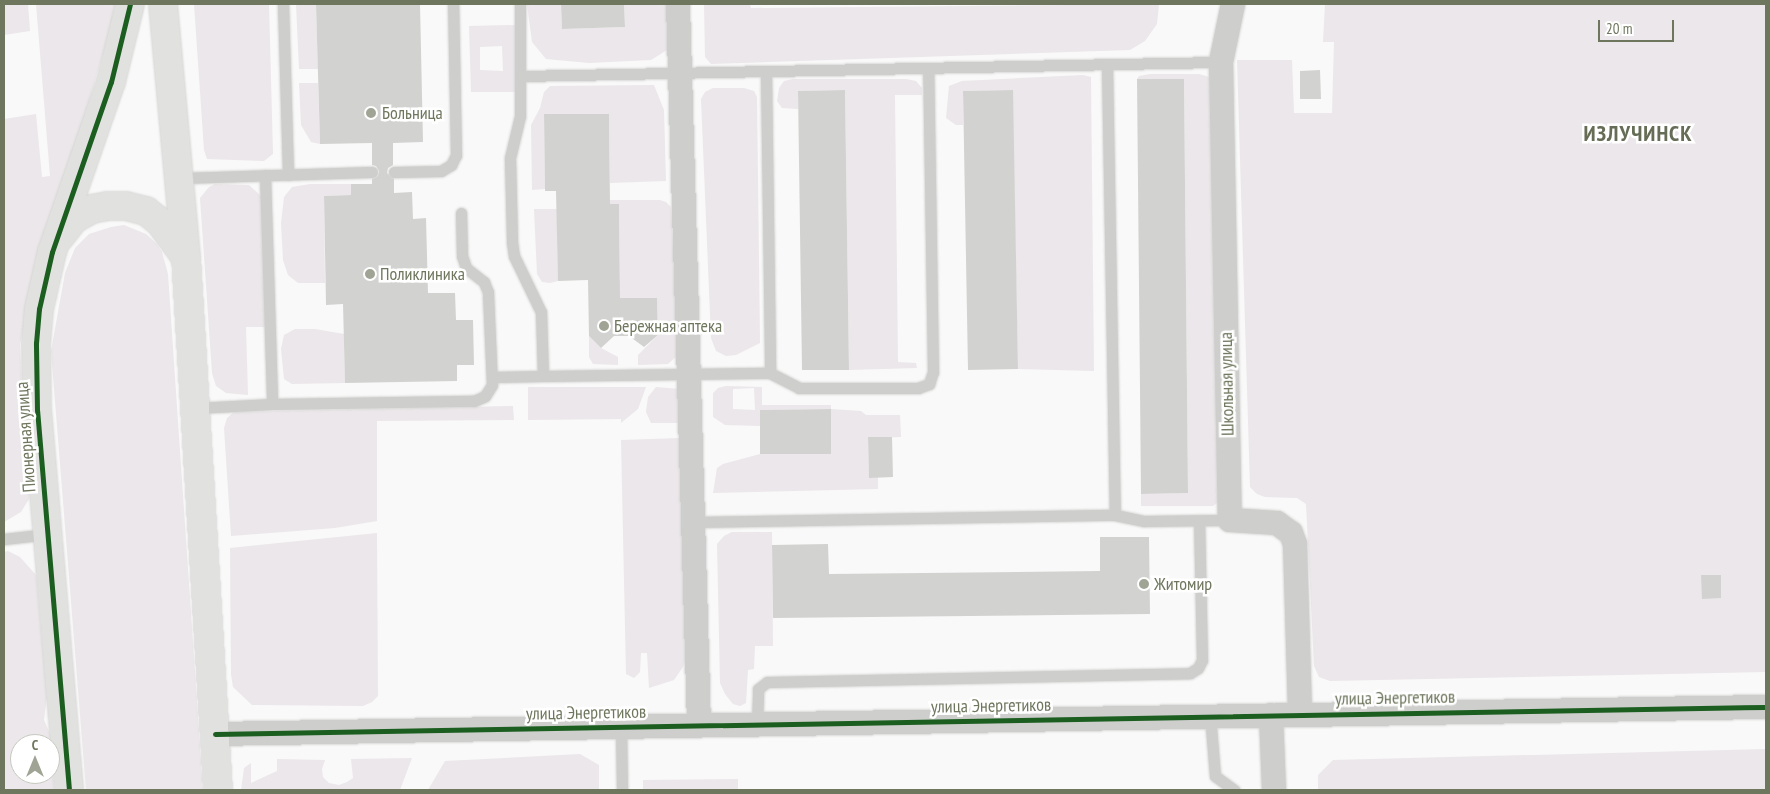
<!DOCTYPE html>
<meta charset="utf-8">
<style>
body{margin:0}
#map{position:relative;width:1770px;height:794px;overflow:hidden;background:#f9f9f9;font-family:"PT Sans Narrow",sans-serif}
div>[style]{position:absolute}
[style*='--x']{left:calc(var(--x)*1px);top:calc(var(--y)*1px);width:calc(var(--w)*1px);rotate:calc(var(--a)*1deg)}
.green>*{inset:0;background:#ece7ea}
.building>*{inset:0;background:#d2d3d0}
.roads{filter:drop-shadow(0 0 1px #d5d6d4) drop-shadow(0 0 1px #d5d6d4)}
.lane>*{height:11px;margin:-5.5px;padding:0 5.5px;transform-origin:5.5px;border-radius:5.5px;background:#cececc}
.street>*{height:24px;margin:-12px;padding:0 12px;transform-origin:12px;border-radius:12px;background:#cececc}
.secondary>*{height:28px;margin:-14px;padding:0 14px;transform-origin:14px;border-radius:14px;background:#e1e1e0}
.cycleway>*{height:5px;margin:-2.5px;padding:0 2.5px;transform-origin:2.5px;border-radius:2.5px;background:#1b5e20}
.dots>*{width:14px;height:14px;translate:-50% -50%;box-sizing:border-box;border:2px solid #fff;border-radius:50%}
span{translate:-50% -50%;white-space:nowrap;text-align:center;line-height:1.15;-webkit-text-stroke:5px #fff;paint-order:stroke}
.poi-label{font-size:18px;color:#6e765d}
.left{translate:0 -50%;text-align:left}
.street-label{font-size:18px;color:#6e765d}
.district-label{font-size:22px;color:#666d57;font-weight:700;letter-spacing:1px}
.frame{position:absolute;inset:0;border:5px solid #6e765d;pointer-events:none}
.north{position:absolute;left:10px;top:734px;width:50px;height:50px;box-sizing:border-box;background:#fff;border:1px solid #c5c8be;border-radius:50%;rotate:0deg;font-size:14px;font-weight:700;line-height:20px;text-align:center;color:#6e765d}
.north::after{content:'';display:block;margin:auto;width:18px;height:22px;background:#9fa494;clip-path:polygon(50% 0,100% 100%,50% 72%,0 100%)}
.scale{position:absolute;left:1598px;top:20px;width:76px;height:22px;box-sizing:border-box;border:2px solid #6e765d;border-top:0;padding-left:6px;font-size:15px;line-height:18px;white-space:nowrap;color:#6e765d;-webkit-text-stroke:4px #fff;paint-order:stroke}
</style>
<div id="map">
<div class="green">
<div style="clip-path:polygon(4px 4px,28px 4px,30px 31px,4px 35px)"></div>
<div style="clip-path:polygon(36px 4px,118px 4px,31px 295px,20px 344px,23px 415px,30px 480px,29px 499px,21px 512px,4px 522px,4px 119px,36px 114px,42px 177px,50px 176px)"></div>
<div style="clip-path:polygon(194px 4px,269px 4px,273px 154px,264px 161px,207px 159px,204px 150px)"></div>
<div style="clip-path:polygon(296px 4px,316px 4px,318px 69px,299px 69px)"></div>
<div style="clip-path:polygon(527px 4px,561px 4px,562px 29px,625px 27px,624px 4px,666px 4px,672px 47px,651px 60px,589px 63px,546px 59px,532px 42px)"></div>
<div style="clip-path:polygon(704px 4px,750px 4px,751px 8px,1159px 4px,1157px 24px,1145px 41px,1130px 50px,711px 64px,705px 57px)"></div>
<div style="clip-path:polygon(1325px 4px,1766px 4px,1766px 672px,1330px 681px,1319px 677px,1314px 666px,1306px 504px,1297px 498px,1265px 497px,1257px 494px,1250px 487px,1237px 60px,1292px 60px,1294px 113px,1332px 113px,1334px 42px,1323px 42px)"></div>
<div style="clip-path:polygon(evenodd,515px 25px,515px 92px,471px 92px,469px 26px,515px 25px,502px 46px,503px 71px,480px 70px,480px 47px,502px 46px)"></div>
<div style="clip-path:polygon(1150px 74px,1199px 74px,1209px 77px,1215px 84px,1222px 499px,1213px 506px,1141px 506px,1141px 494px,1188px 493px,1184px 79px,1137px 79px,1139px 76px)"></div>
<div style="clip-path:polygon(1083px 75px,1091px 77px,1094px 371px,1018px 369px,1012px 90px,963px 91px,963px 125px,956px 125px,946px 118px,949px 86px,962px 81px)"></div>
<div style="clip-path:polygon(793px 79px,906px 79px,916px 81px,922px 88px,922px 95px,895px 95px,898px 362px,916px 363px,917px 368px,849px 370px,845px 90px,798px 91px,798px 109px,782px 108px,777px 101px,779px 88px,784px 81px)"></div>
<div style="clip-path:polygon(299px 83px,318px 83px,320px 144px,311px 142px,301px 125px)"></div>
<div style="clip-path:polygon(654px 85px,664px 110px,666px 181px,610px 183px,609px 114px,544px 114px,545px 189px,532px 190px,531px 125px,540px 108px,544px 92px,550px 86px)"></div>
<div style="clip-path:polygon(713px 88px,744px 88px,754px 91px,757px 97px,760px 343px,736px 355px,726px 356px,716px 351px,711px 338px,701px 99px,705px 92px)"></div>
<div style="clip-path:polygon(215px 184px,249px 185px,261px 196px,265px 327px,246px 327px,248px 395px,226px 393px,216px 386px,212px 373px,200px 198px,209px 187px)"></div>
<div style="clip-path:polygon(310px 184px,351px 184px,351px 195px,324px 196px,325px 283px,298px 283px,288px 275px,283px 260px,281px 223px,284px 197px,292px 187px)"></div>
<div style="clip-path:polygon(610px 200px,660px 200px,666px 202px,671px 207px,678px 355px,668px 364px,638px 365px,638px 355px,658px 335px,657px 298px,606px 299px,620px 280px,619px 204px,610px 204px)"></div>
<div style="clip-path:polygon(534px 209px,557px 209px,558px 281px,550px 283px,542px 282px,537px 274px)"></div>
<div style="clip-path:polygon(124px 225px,146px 234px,157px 244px,162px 252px,168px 274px,203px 790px,86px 790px,51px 351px,65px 273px,75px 248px,89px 234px,111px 227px)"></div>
<div style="clip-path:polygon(295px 329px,315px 329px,344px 334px,345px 383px,292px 384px,284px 379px,281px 349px,284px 335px)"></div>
<div style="clip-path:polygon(589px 336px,601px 348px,618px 357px,618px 365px,593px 364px,589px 357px)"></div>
<div style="clip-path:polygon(evenodd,726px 386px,762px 387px,762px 405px,831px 405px,831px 409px,861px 411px,866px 415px,900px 415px,901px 437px,868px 438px,869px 477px,878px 477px,878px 489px,713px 493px,717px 468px,723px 464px,760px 454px,830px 454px,830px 409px,761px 410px,760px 426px,725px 425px,713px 417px,713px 393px,718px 388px,726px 386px,754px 388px,755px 410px,733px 409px,733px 389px,754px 388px)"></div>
<div style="clip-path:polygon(528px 387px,646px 387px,638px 409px,621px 423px,621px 419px,528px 420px)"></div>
<div style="clip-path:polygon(656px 387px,680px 389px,682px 418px,677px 423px,651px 423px,646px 412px,648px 397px)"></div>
<div style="clip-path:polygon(513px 406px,514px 420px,377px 421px,377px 521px,335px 528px,231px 536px,224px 428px,227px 418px,234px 412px)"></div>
<div style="clip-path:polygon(681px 438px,688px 651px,683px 667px,674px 680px,649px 688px,647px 653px,641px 653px,640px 672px,634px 678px,626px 674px,621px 440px)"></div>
<div style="clip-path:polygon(732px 532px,772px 532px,773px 646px,755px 646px,754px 669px,748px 670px,746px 703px,740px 706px,733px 704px,725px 694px,720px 683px,717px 544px,724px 536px)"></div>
<div style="clip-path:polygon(377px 533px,378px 696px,372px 702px,363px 706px,252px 705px,233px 687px,231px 674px,230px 548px)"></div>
<div style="clip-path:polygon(evenodd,8px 551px,20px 557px,36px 575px,47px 696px,44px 720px,56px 747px,53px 775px,54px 790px,4px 790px,4px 552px,8px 551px,20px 744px,50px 744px,50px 774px,20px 774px,20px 744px)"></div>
<div style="clip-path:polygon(1766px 749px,1766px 790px,1318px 790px,1318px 775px,1333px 760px)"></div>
<div style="clip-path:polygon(580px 754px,599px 765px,599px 790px,428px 790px,445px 761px)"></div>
<div style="clip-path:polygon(412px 758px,400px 790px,241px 790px,244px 768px,251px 763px,251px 783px,277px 771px,277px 759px,325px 760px,322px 769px,323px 777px,329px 783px,339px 785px,347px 782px,353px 778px,351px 759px)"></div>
<div style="clip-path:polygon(738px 779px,738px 790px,643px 790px,643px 780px)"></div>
</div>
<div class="building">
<div style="clip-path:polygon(316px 4px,420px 4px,423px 142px,393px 143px,393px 165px,388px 168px,387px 173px,394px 179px,394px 193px,412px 192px,413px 219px,426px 218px,428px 293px,455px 293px,456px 320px,473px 320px,474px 365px,457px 365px,457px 381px,345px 383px,343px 304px,326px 305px,324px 196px,351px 195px,351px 184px,372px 184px,372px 179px,378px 176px,379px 171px,376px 166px,372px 165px,372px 143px,320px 144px)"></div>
<div style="clip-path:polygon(561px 4px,624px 4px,625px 27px,562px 29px)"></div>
<div style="clip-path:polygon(1320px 70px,1321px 99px,1300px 99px,1300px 71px)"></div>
<div style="clip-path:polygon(1137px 79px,1184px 79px,1188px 493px,1141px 494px)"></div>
<div style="clip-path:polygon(845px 90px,849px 370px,802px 370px,798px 91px)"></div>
<div style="clip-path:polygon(1013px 90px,1018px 369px,968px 370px,963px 91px)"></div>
<div style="clip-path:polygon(544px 114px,609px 114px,610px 204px,619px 204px,620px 298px,657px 298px,658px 335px,644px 347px,629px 336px,614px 336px,601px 348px,589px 336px,588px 280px,558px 281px,556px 191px,545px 191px)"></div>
<div style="clip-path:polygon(831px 409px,831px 454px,760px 454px,760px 410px)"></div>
<div style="clip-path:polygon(868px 437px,892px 437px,893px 477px,869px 478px)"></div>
<div style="clip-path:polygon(1100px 537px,1149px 537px,1150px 614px,773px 618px,772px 545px,828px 544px,829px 574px,1100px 571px)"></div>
<div style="clip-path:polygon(1701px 575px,1721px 575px,1721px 598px,1702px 599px)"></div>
</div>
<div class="roads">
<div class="lane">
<div style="--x:283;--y:4;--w:171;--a:88.3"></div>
<div style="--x:520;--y:4;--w:112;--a:90"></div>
<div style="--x:520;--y:116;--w:43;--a:103.4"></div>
<div style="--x:510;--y:158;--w:84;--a:88.6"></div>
<div style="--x:512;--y:242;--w:14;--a:82"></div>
<div style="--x:514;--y:256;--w:62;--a:64.3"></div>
<div style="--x:541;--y:312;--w:64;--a:88.2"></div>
<div style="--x:543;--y:376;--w:227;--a:-0.8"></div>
<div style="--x:770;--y:373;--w:33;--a:27"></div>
<div style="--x:799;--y:388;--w:119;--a:0"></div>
<div style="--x:918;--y:388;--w:12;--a:-20"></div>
<div style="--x:929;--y:384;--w:13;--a:-72"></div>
<div style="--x:933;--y:372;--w:303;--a:-90.9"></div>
<div style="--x:1107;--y:65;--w:450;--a:89"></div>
<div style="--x:1115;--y:515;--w:30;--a:12"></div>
<div style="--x:1144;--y:521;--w:86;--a:-0.7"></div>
<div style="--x:766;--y:72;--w:301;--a:89.2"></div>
<div style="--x:521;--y:76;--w:700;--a:-1.15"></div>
<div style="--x:394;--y:172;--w:47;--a:-1.2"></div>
<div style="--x:441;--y:171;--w:12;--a:-31"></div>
<div style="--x:451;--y:165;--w:11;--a:-63"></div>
<div style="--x:456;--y:155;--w:151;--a:-91.1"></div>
<div style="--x:265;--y:175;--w:229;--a:88.2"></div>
<div style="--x:179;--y:178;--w:193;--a:-1.8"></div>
<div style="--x:492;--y:377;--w:51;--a:-1.1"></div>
<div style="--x:196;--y:408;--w:76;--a:-3"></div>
<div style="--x:272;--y:404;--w:202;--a:-0.9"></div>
<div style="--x:474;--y:401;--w:12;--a:-24"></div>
<div style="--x:485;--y:396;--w:13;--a:-58"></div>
<div style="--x:492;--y:385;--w:93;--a:-92.5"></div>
<div style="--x:488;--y:292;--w:11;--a:-112"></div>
<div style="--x:484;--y:282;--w:23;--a:-142"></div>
<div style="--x:466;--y:268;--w:13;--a:-108"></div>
<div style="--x:462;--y:256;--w:43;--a:-91.3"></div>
<div style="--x:693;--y:522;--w:422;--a:-1"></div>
<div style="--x:4;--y:539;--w:44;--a:-6.5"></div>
<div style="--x:1210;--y:715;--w:61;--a:85.3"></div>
<div style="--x:1215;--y:776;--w:24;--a:36"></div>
<div style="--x:757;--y:724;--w:35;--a:-88"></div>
<div style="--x:758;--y:689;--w:11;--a:-38"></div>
<div style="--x:767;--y:682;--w:423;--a:-1.2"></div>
<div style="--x:1190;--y:673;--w:9;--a:-32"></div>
<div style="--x:1198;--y:668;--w:9;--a:-63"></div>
<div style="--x:1202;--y:660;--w:138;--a:-91.2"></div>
<div style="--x:621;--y:726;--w:64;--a:89.1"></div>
</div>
<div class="street">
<div style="--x:678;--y:4;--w:721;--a:88.33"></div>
<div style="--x:1233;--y:4;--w:59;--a:101.7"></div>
<div style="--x:1221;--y:62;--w:458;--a:88.9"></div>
<div style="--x:1230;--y:520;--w:47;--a:3.7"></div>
<div style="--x:1277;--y:523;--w:17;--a:36"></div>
<div style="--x:1291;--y:533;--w:12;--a:70"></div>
<div style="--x:1295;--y:544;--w:170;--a:88.3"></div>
<div style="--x:1271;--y:715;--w:75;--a:87.7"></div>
<div style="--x:215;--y:734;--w:1551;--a:-1"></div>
</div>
<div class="secondary">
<div style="--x:163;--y:4;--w:254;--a:84.8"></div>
<div style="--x:186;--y:257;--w:534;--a:86.56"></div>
<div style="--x:60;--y:237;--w:23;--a:-52"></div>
<div style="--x:74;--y:219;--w:21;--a:-29"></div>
<div style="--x:92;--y:209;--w:15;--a:-11"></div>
<div style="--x:107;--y:206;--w:19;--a:0"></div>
<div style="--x:126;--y:206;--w:21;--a:14"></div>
<div style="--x:146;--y:211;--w:16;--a:38"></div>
<div style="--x:159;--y:221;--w:44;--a:53.4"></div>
<div style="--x:69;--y:790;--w:381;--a:-94.8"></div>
<div style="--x:37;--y:410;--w:67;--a:-90.9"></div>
<div style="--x:36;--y:343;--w:34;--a:-85"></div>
<div style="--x:39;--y:309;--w:58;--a:-77.2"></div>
<div style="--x:52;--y:252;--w:180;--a:-70.9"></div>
<div style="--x:111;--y:82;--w:80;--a:-76.3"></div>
</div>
</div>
<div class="cycleway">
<div style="--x:215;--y:734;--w:1551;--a:-1"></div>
<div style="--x:69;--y:790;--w:381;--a:-94.8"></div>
<div style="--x:37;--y:410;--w:67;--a:-90.9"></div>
<div style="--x:36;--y:343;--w:34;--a:-85"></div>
<div style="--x:39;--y:309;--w:58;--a:-77.2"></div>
<div style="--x:52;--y:252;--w:180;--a:-70.9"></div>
<div style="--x:111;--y:82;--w:80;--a:-76.3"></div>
</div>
<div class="dots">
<div style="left:371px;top:113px;background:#9fa494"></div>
<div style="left:370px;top:274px;background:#9fa494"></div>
<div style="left:604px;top:326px;background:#9fa494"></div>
<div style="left:1144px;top:584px;background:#9fa494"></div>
</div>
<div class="poi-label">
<span class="left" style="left:382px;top:113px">Больница</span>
<span class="left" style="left:380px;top:274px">Поликлиника</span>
<span class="left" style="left:614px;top:326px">Бережная аптека</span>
<span class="left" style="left:1154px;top:584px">Житомир</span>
</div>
<div class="street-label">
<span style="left:1227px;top:384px;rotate:-91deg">Школьная улица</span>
<span style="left:26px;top:437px;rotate:-94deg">Пионерная улица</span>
<span style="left:1395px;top:698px;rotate:-1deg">улица Энергетиков</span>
<span style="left:991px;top:706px;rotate:-1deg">улица Энергетиков</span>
<span style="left:586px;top:713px;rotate:-1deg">улица Энергетиков</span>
</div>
<div class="district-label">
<span style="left:1638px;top:134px">ИЗЛУЧИНСК</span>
</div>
<div class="frame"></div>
<div class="north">С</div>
<div class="scale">20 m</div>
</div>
